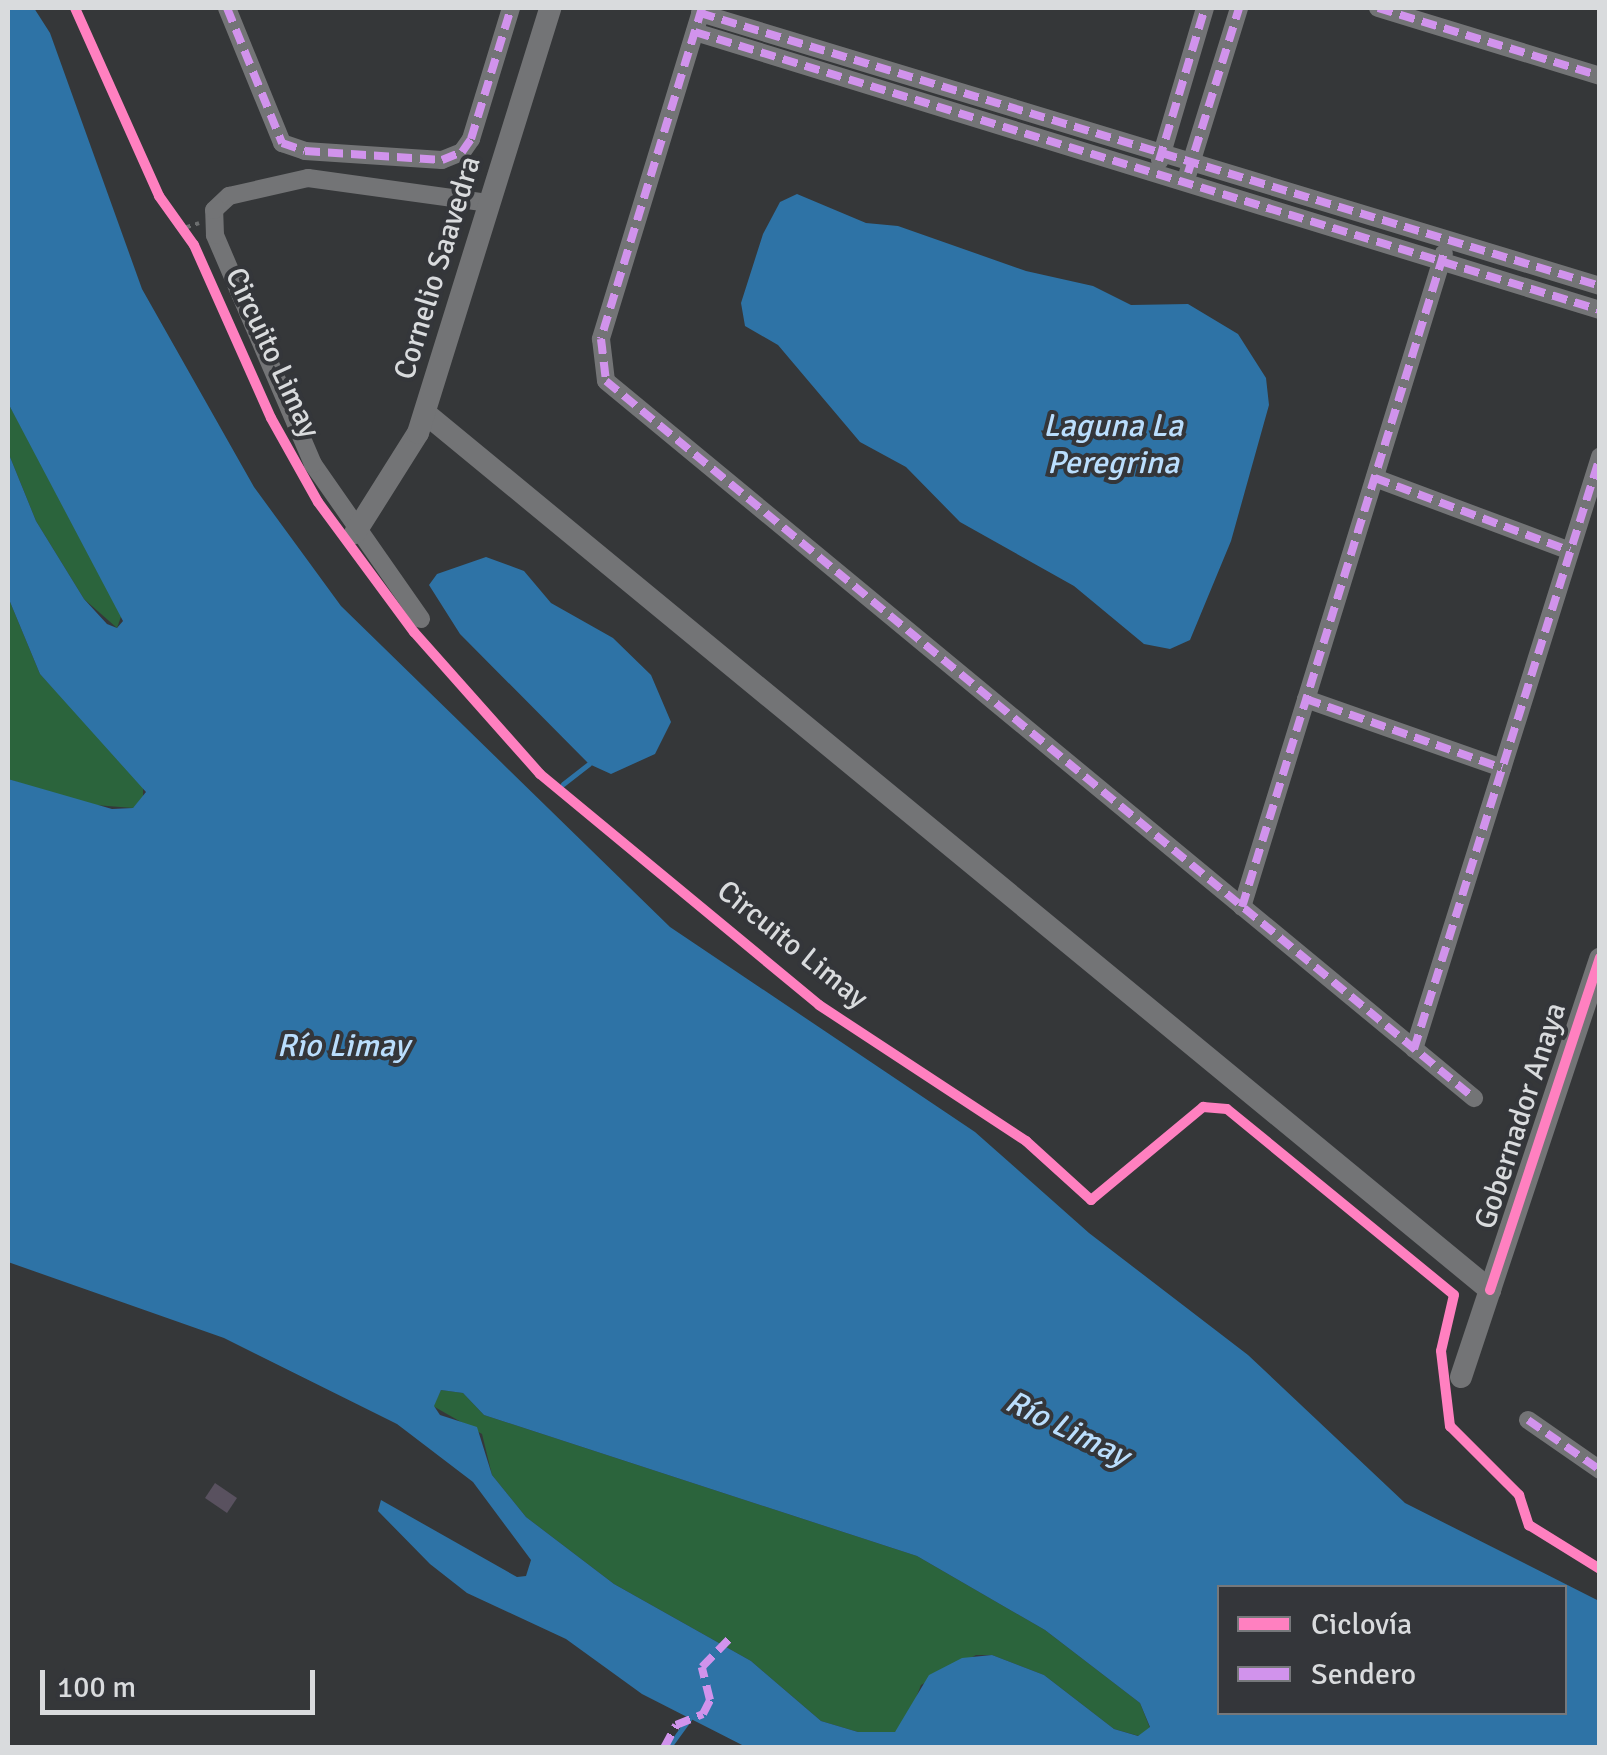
<!DOCTYPE html>
<meta charset="utf-8">
<style>
body{margin:0}
#map{position:relative;width:1607px;height:1755px;overflow:hidden;background:#353739;font-family:Signika,sans-serif}
div>[style]{position:absolute}
[style*='--x']{left:calc(var(--x)*1px);top:calc(var(--y)*1px);width:calc(var(--w)*1px);rotate:calc(var(--a)*1deg)}
.green>*{inset:0;background:#2b643c}
.water>*{inset:0;background:#2e73a6}
.stream>*{height:5px;margin:-2.5px;padding:0 2.5px;transform-origin:2.5px;border-radius:2.5px;background:#2e73a6}
.building>*{inset:0;background:#59515f}
.path>*{height:4px;margin-top:-2px;transform-origin:0;background:repeating-linear-gradient(90deg,#6c6e6f 0 10px,transparent 0 15px)}
.minor>*{height:18px;margin:-9px;padding:0 9px;transform-origin:9px;border-radius:9px;background:#737476}
.tertiary>*{height:22px;margin:-11px;padding:0 11px;transform-origin:11px;border-radius:11px;background:#737476}
.quiet>*{height:8px;margin-top:-4px;transform-origin:0;background:repeating-linear-gradient(90deg,#d193ec 0 15px,transparent 0 23px)}
.cycleway>*{height:10px;margin:-5px;padding:0 5px;transform-origin:5px;border-radius:5px;background:#ff80c0}
span{translate:-50% -50%;white-space:nowrap;text-align:center;line-height:1.15;-webkit-text-stroke:8px #34363a;paint-order:stroke}
.street-label{font-size:30px;color:#d9dbdd}
.water-label{font-size:32px;color:#badefd;font-style:italic}
.frame{position:absolute;inset:0;border:10px solid #d9dbdd;pointer-events:none}
.legend{position:absolute;left:1217px;top:1585px;width:350px;height:130px;box-sizing:border-box;background:#34363a;border:2px solid #76787b;margin:0;padding:12px 18px;list-style:none;font-size:30px;color:#d9dbdd}
.legend li{display:flex;align-items:center;gap:20px;height:50px}
.legend b{width:50px;border:2px solid #76787b}
.scale{position:absolute;left:40px;top:1670px;width:275px;height:45px;box-sizing:border-box;border:5px solid #d9dbdd;border-top:0;padding-left:12px;font-size:30px;line-height:35px;white-space:nowrap;color:#d9dbdd;-webkit-text-stroke:8px #34363a;paint-order:stroke}
</style>
<div id="map">
<div class="green">
<div style="clip-path:polygon(8px 403px,123px 611px,117px 628px,84px 599px,36px 521px,8px 452px)"></div>
<div style="clip-path:polygon(8px 597px,40px 674px,143px 784px,143px 801px,133px 808px,82px 804px,8px 779px)"></div>
<div style="clip-path:polygon(441px 1390px,463px 1393px,484px 1415px,917px 1556px,1045px 1630px,1140px 1703px,1150px 1728px,1139px 1736px,1114px 1729px,1044px 1675px,992px 1655px,976px 1655px,921px 1685px,905px 1726px,895px 1732px,858px 1732px,821px 1721px,751px 1661px,614px 1584px,526px 1517px,492px 1475px,482px 1434px,433px 1406px)"></div>
</div>
<div class="water">
<div style="clip-path:polygon(evenodd,8px 8px,34px 8px,50px 33px,142px 289px,254px 487px,341px 606px,670px 927px,975px 1132px,1089px 1233px,1248px 1355px,1405px 1503px,1599px 1601px,1599px 1747px,746px 1747px,642px 1694px,566px 1639px,467px 1593px,430px 1564px,378px 1511px,381px 1500px,517px 1577px,526px 1576px,531px 1560px,473px 1482px,397px 1424px,224px 1338px,8px 1262px,8px 779px,112px 809px,133px 808px,146px 792px,40px 674px,8px 597px,8px 452px,36px 521px,84px 599px,107px 624px,117px 628px,123px 621px,8px 403px,8px 8px,441px 1390px,463px 1393px,484px 1415px,917px 1556px,1045px 1630px,1140px 1703px,1150px 1727px,1138px 1736px,1114px 1729px,1044px 1675px,992px 1655px,962px 1658px,929px 1675px,895px 1732px,858px 1732px,821px 1721px,751px 1661px,614px 1584px,526px 1517px,492px 1475px,477px 1427px,440px 1415px,434px 1406px,441px 1390px,8px 8px,1220px 1588px,1564px 1588px,1564px 1712px,1220px 1712px,1220px 1588px)"></div>
<div style="clip-path:polygon(797px 194px,866px 223px,898px 226px,1026px 271px,1093px 286px,1131px 305px,1188px 304px,1238px 334px,1266px 378px,1269px 405px,1231px 541px,1190px 640px,1170px 649px,1144px 644px,1074px 586px,960px 522px,906px 467px,860px 442px,778px 345px,745px 326px,741px 303px,763px 234px,780px 202px)"></div>
<div style="clip-path:polygon(486px 557px,524px 571px,551px 603px,613px 638px,651px 675px,671px 722px,655px 754px,611px 774px,589px 764px,460px 634px,429px 585px,437px 574px)"></div>
</div>
<div class="stream">
<div style="--x:563;--y:784;--w:33;--a:-38"></div>
<div style="--x:668;--y:1748;--w:37;--a:-54"></div>
</div>
<div class="building">
<div style="clip-path:polygon(215px 1483px,237px 1498px,227px 1513px,205px 1498px)"></div>
</div>
<div class="path">
<div style="--x:181;--y:229;--w:19;--a:-18"></div>
</div>
<div class="minor">
<div style="--x:227;--y:8;--w:146;--a:67.8"></div>
<div style="--x:282;--y:143;--w:24;--a:19"></div>
<div style="--x:305;--y:151;--w:137;--a:3.8"></div>
<div style="--x:442;--y:160;--w:22;--a:-22"></div>
<div style="--x:462;--y:152;--w:16;--a:-55"></div>
<div style="--x:471;--y:139;--w:137;--a:-73"></div>
<div style="--x:702;--y:8;--w:346;--a:107"></div>
<div style="--x:601;--y:339;--w:42;--a:83.2"></div>
<div style="--x:606;--y:381;--w:1126;--a:39.56"></div>
<div style="--x:1378;--y:8;--w:232;--a:17"></div>
<div style="--x:700;--y:13;--w:940;--a:16.87"></div>
<div style="--x:695;--y:32;--w:947;--a:17.08"></div>
<div style="--x:1160;--y:160;--w:159;--a:-73.5"></div>
<div style="--x:1188;--y:173;--w:173;--a:-72.8"></div>
<div style="--x:1375;--y:478;--w:208;--a:20.5"></div>
<div style="--x:421;--y:619;--w:189;--a:-124.9"></div>
<div style="--x:313;--y:464;--w:249;--a:-113.2"></div>
<div style="--x:215;--y:235;--w:25;--a:-92"></div>
<div style="--x:214;--y:210;--w:21;--a:-43"></div>
<div style="--x:229;--y:196;--w:81;--a:-12.8"></div>
<div style="--x:308;--y:178;--w:183;--a:7.9"></div>
<div style="--x:1306;--y:699;--w:208;--a:19.4"></div>
<div style="--x:1242;--y:907;--w:684;--a:-72.84"></div>
<div style="--x:1414;--y:1049;--w:621;--a:-72.56"></div>
<div style="--x:1528;--y:1420;--w:88;--a:34.8"></div>
</div>
<div class="tertiary">
<div style="--x:425;--y:413;--w:1380;--a:39.47"></div>
<div style="--x:355;--y:533;--w:118;--a:-57.8"></div>
<div style="--x:418;--y:433;--w:445;--a:-72.7"></div>
<div style="--x:1461;--y:1377;--w:441;--a:-71.6"></div>
</div>
<div class="quiet">
<div style="--x:227;--y:8;--w:146;--a:67.8"></div>
<div style="--x:282;--y:143;--w:24;--a:19"></div>
<div style="--x:305;--y:151;--w:137;--a:3.8"></div>
<div style="--x:442;--y:160;--w:22;--a:-22"></div>
<div style="--x:462;--y:152;--w:16;--a:-55"></div>
<div style="--x:471;--y:139;--w:137;--a:-73"></div>
<div style="--x:702;--y:8;--w:346;--a:107"></div>
<div style="--x:601;--y:339;--w:42;--a:83.2"></div>
<div style="--x:606;--y:381;--w:1126;--a:39.56"></div>
<div style="--x:1378;--y:8;--w:232;--a:17"></div>
<div style="--x:700;--y:13;--w:940;--a:16.87"></div>
<div style="--x:695;--y:32;--w:947;--a:17.08"></div>
<div style="--x:1159;--y:161;--w:160;--a:-73.3"></div>
<div style="--x:1188;--y:173;--w:173;--a:-72.8"></div>
<div style="--x:1375;--y:478;--w:208;--a:20.5"></div>
<div style="--x:1306;--y:699;--w:208;--a:19.4"></div>
<div style="--x:1242;--y:907;--w:684;--a:-72.84"></div>
<div style="--x:1414;--y:1049;--w:621;--a:-72.56"></div>
<div style="--x:1528;--y:1420;--w:88;--a:34.8"></div>
<div style="--x:664;--y:1748;--w:26;--a:-62"></div>
<div style="--x:676;--y:1725;--w:29;--a:-22"></div>
<div style="--x:703;--y:1714;--w:16;--a:-63"></div>
<div style="--x:710;--y:1700;--w:34;--a:-104"></div>
<div style="--x:702;--y:1667;--w:45;--a:-45.9"></div>
</div>
<div class="cycleway">
<div style="--x:75;--y:8;--w:206;--a:65.9"></div>
<div style="--x:159;--y:196;--w:60;--a:54.5"></div>
<div style="--x:194;--y:245;--w:189;--a:66"></div>
<div style="--x:271;--y:418;--w:96;--a:60.8"></div>
<div style="--x:318;--y:502;--w:162;--a:53.6"></div>
<div style="--x:414;--y:632;--w:190;--a:48.4"></div>
<div style="--x:540;--y:774;--w:362;--a:39.6"></div>
<div style="--x:819;--y:1005;--w:248;--a:33.3"></div>
<div style="--x:1026;--y:1141;--w:88;--a:42.2"></div>
<div style="--x:1091;--y:1200;--w:146;--a:-39.7"></div>
<div style="--x:1203;--y:1107;--w:24;--a:5"></div>
<div style="--x:1227;--y:1109;--w:293;--a:39.3"></div>
<div style="--x:1454;--y:1295;--w:57;--a:103.1"></div>
<div style="--x:1441;--y:1351;--w:76;--a:83.2"></div>
<div style="--x:1450;--y:1426;--w:98;--a:45"></div>
<div style="--x:1519;--y:1495;--w:32;--a:72"></div>
<div style="--x:1529;--y:1525;--w:84;--a:31.8"></div>
<div style="--x:1490;--y:1290;--w:350;--a:-71.7"></div>
</div>
<div class="street-label">
<span style="left:438px;top:268px;rotate:-73deg">Cornelio Saavedra</span>
<span style="left:272px;top:353px;rotate:65deg">Circuito Limay</span>
<span style="left:792px;top:945px;rotate:39deg">Circuito Limay</span>
<span style="left:1521px;top:1116px;rotate:-72deg">Gobernador Anaya</span>
</div>
<div class="water-label">
<span style="left:1113px;top:445px">Laguna La<br>Peregrina</span>
<span style="left:343px;top:1046px">Río Limay</span>
<span style="left:1067px;top:1429px;rotate:26deg">Río Limay</span>
</div>
<div class="frame"></div>
<ul class="legend">
<li><b style="height:12px;background:#ff80c0"></b>Ciclovía</li>
<li><b style="height:12px;background:#d193ec"></b>Sendero</li>
</ul>
<div class="scale">100 m</div>
</div>
